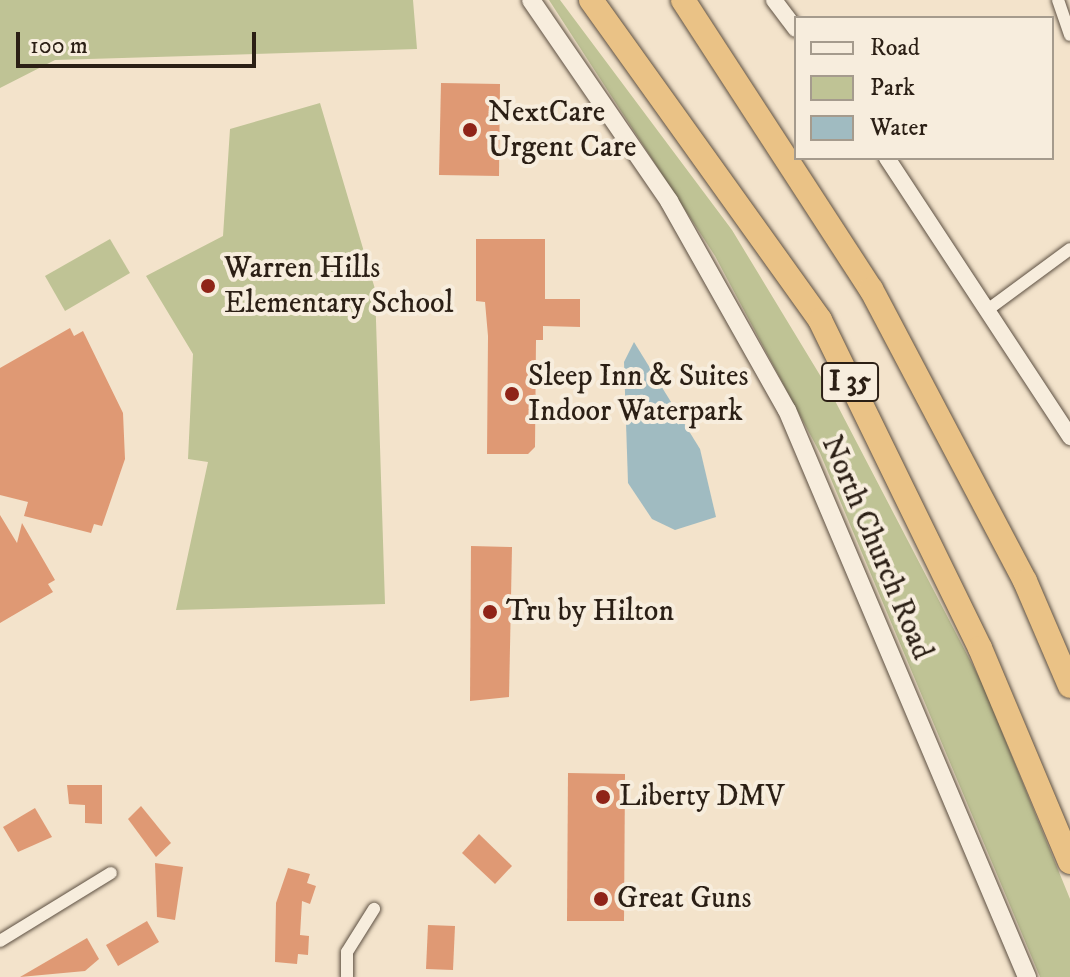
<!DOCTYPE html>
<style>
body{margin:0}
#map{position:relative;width:1070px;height:977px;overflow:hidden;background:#f3e3cb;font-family:"IM FELL DW Pica",serif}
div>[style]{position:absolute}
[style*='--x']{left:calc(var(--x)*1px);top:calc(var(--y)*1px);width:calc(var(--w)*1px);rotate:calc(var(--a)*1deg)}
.green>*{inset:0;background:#bfc395}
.water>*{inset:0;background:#a0bbc1}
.building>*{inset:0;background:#df9974}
.roads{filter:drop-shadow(0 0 2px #5d5042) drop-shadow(0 0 2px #5d5042)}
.minor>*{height:12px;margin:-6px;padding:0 6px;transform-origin:6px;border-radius:6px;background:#f7eddd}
.tertiary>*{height:16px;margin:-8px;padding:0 8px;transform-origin:8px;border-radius:8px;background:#f7eddd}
.secondary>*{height:18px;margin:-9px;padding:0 9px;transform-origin:9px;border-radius:9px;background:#f7eddd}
.motorway>*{height:24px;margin:-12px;padding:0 12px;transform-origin:12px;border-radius:12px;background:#eac286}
.dots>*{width:22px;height:22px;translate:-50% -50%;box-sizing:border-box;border:4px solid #f7eddd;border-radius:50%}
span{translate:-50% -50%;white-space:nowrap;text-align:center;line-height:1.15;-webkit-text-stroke:8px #f7eddd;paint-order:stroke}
.shield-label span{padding:2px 6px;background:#f7eddd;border:2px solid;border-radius:6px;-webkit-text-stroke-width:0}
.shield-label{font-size:28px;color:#2b1f15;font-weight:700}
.poi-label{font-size:30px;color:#2b1f15}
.left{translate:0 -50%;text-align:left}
.street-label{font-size:30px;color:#2b1f15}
.legend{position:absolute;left:794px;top:16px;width:260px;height:144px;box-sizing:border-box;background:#f7eddd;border:2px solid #a59b8d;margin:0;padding:10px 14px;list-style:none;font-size:24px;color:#2b1f15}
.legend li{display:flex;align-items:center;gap:16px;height:40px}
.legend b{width:40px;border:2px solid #a59b8d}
.scale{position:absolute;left:16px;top:32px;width:240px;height:36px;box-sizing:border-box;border:4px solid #2b1f15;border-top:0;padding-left:10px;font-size:24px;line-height:28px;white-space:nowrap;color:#2b1f15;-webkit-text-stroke:6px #f7eddd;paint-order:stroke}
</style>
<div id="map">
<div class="green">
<div style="clip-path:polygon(0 0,413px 0,417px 49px,55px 60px,0 88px)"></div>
<div style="clip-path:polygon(549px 0,560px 0,732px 230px,832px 395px,982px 683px,1070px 899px,1070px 977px,1040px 977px,820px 453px,715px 256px)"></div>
<div style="clip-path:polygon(320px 103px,375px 289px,385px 604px,176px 610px,208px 462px,188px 459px,193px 354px,146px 276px,223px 236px,230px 129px)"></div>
<div style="clip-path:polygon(110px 239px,130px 273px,65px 311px,45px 276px)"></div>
</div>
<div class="water">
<div style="clip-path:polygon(634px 342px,700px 449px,716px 517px,675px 530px,652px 519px,628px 483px,624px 362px)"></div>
</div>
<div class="building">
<div style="clip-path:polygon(441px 83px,500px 84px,499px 176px,439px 175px)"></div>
<div style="clip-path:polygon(476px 239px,545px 239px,545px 299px,580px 299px,580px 327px,543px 326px,543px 340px,536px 340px,535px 447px,528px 454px,487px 454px,488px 336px,485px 302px,476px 301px)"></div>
<div style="clip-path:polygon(70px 328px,74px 336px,83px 331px,123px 413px,125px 459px,102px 526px,94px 524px,91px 533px,24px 516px,28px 502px,0 495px,0 368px)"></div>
<div style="clip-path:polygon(0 515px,17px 543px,22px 523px,55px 580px,48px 584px,53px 592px,0 623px)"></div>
<div style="clip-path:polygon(471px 546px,512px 547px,509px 697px,470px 701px)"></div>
<div style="clip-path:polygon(568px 773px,625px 774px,624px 921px,567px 921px)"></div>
<div style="clip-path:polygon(67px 785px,102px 785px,102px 824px,85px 823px,85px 805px,69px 804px)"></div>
<div style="clip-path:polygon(141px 806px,171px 843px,156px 857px,128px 819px)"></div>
<div style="clip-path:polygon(35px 808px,52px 837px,18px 852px,3px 827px)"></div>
<div style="clip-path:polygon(479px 834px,512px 866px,495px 884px,462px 853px)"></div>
<div style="clip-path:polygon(155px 863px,183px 867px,175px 920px,157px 917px)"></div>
<div style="clip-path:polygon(288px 868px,310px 874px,307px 883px,316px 886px,310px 904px,302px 901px,300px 935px,309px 936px,308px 955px,298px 954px,297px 964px,275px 962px,276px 903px)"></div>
<div style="clip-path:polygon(147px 921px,159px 942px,118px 966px,106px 945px)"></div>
<div style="clip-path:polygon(428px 925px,455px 926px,453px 970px,426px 969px)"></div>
<div style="clip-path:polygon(87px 938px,99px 959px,85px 971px,20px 977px)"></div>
</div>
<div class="roads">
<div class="minor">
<div style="--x:1058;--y:0;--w:37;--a:71"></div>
<div style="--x:990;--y:308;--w:99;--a:-36.4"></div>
<div style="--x:0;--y:941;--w:130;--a:-31.5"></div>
<div style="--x:347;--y:977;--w:25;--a:-90"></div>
<div style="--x:347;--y:952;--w:51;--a:-57.9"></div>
</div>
<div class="tertiary">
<div style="--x:774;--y:0;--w:36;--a:53"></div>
<div style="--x:887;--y:158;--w:334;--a:56.7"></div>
</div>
<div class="secondary">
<div style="--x:531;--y:0;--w:244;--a:55.5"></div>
<div style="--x:669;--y:201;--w:240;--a:60.6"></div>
<div style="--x:787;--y:410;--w:616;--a:67.06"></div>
</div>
<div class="motorway">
<div style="--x:591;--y:0;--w:393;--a:54.4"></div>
<div style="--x:820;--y:320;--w:365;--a:64"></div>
<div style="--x:980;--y:648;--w:232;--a:67.2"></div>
<div style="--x:683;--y:0;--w:345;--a:57"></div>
<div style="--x:871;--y:289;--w:330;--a:62.2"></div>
<div style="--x:1025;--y:581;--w:114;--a:66.8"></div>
</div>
</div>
<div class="dots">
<div style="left:470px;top:130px;background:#8f2418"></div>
<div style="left:208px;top:286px;background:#8f2418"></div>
<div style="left:512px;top:394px;background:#8f2418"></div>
<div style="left:490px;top:612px;background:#8f2418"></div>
<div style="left:603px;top:797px;background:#8f2418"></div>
<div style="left:601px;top:899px;background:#8f2418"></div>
</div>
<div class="shield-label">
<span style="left:850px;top:382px">I 35</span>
</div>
<div class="poi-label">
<span class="left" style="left:488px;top:130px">NextCare<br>Urgent Care</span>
<span class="left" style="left:224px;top:286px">Warren Hills<br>Elementary School</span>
<span class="left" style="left:528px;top:394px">Sleep Inn &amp; Suites<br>Indoor Waterpark</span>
<span class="left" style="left:506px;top:612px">Tru by Hilton</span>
<span class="left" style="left:619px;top:797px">Liberty DMV</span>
<span class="left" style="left:617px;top:899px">Great Guns</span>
</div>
<div class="street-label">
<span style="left:876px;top:548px;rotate:67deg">North Church Road</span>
</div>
<ul class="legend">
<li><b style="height:10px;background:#f7eddd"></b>Road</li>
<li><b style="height:22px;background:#bfc395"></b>Park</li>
<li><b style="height:22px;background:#a0bbc1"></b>Water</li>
</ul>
<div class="scale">100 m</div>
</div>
